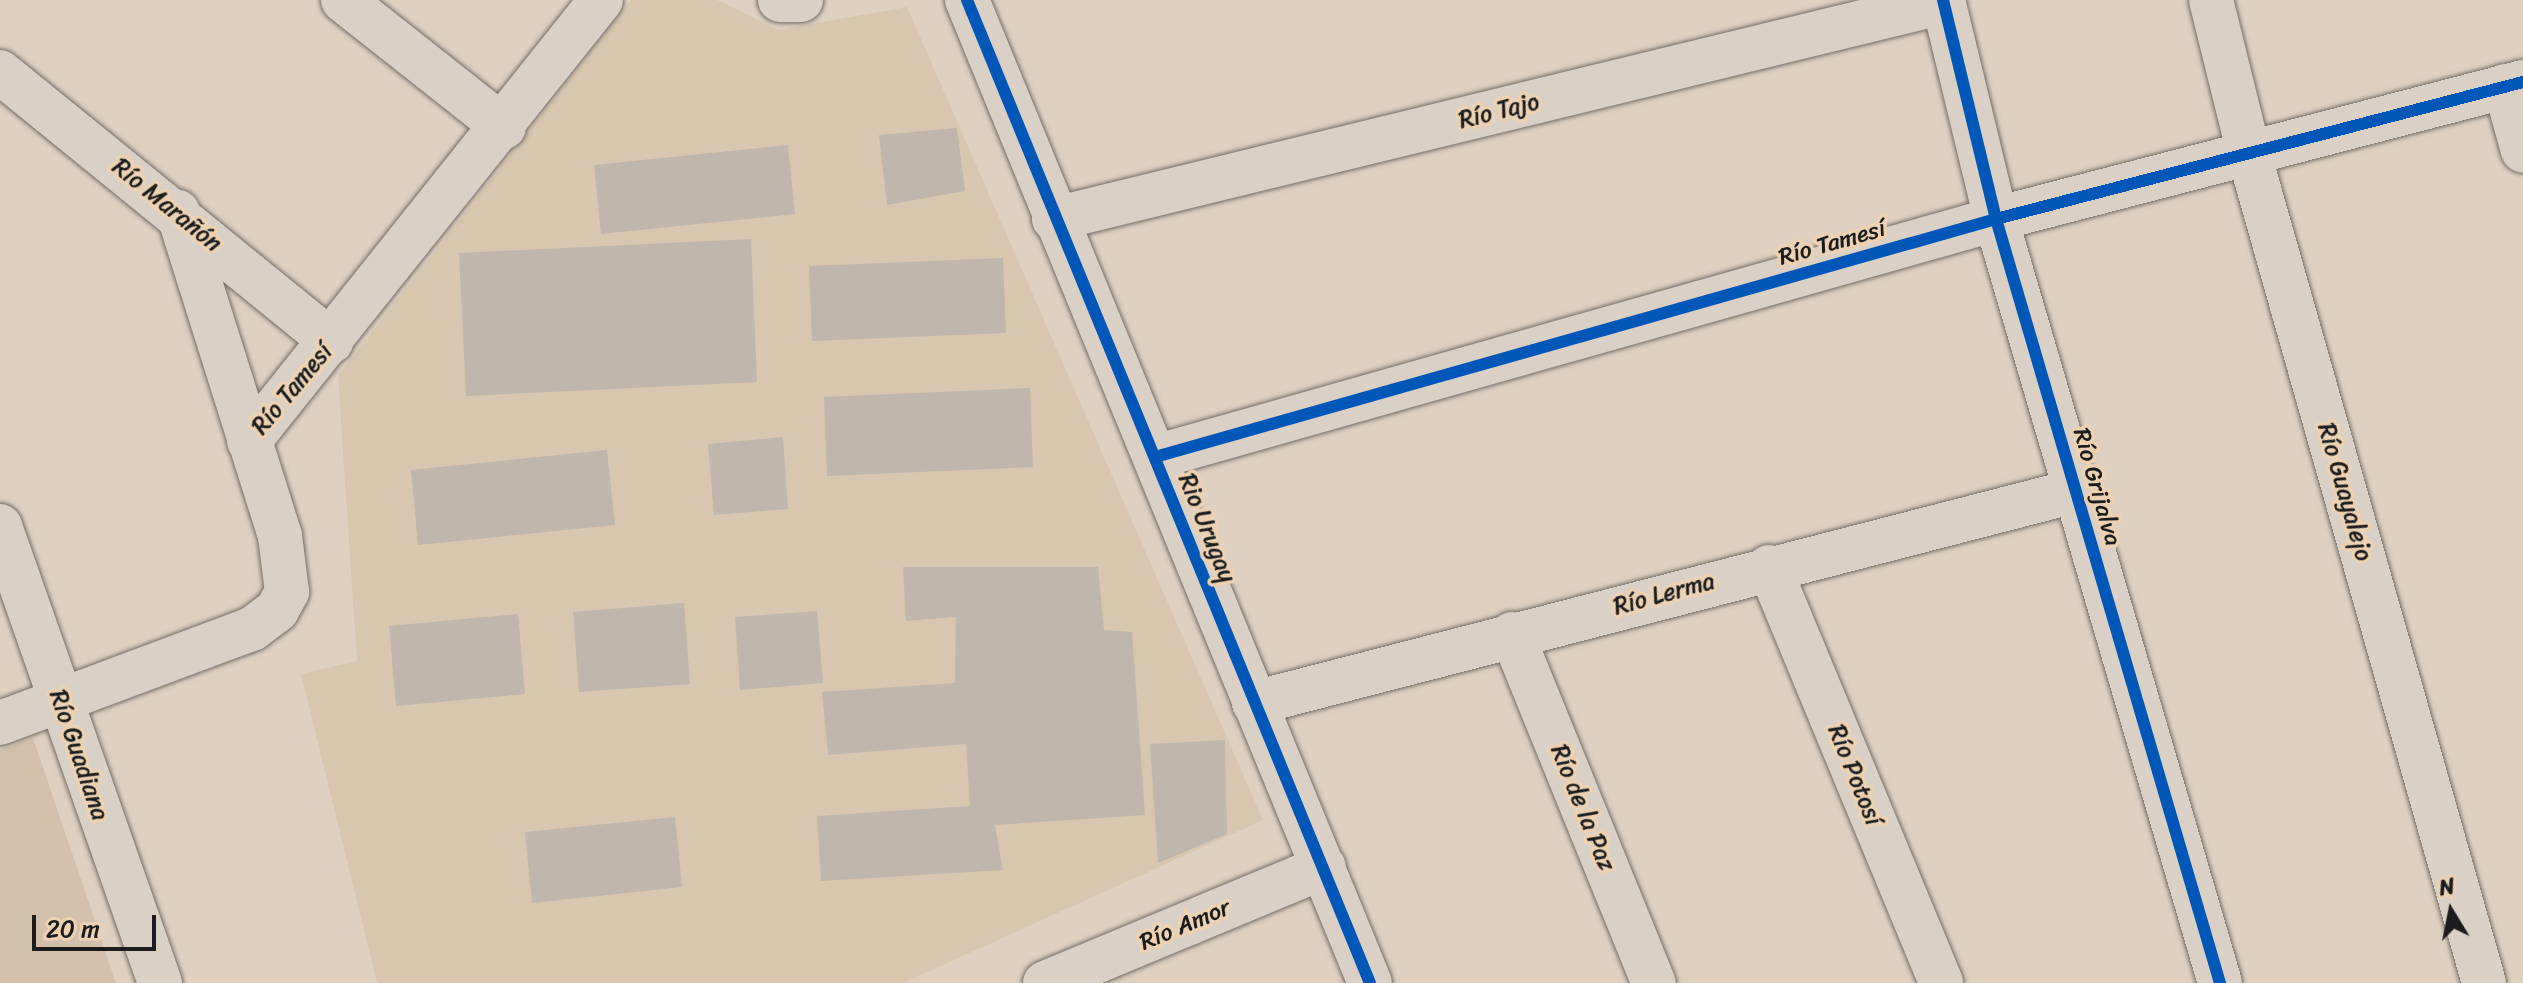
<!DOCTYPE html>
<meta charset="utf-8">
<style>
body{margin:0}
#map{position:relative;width:2523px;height:983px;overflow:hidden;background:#dfd0c0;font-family:Sriracha,sans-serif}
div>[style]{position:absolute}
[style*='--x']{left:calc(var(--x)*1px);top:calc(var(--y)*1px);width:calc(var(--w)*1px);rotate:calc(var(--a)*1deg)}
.built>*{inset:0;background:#d9c6af}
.green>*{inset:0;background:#d3c0ab}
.building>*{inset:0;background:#c1b6ab}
.roads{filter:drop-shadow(0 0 2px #746d66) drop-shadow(0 0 2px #746d66)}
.street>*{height:44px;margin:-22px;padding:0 22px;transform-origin:22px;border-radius:22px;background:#dad0c5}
.cycleway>*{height:12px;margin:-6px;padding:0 6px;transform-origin:6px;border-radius:6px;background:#0057b8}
span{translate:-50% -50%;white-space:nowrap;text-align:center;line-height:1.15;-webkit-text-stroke:7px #ecd1b3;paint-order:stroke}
.street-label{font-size:24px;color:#1c1c1c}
.north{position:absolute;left:2411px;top:871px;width:80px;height:80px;-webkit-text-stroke:6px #ecd1b3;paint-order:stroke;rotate:350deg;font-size:22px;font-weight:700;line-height:32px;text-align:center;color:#1c1c1c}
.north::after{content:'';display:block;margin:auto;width:28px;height:36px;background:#1c1c1c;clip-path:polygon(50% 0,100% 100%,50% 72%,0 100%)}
.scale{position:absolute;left:32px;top:915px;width:124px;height:36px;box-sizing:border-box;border:4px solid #1c1c1c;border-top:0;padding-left:10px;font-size:24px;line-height:28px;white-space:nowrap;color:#1c1c1c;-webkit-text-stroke:6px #ecd1b3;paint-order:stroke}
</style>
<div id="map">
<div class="built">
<div style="clip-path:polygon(631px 0,717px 0,778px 30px,907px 7px,1263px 820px,903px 983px,377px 983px,301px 674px,357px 661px,338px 376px)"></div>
</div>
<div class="green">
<div style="clip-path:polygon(33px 738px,116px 983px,0 983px,0 750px)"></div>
</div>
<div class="building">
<div style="clip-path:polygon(957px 128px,965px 191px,887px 205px,879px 135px)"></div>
<div style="clip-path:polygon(788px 145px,795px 214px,601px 234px,594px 165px)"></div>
<div style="clip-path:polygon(751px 239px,757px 382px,466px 396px,459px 253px)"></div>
<div style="clip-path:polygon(1003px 258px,1006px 333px,812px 341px,809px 266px)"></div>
<div style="clip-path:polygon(1030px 388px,1033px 467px,827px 476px,824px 397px)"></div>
<div style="clip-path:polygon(783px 437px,788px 509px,714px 515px,708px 444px)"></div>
<div style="clip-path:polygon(607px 450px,615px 525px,418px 545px,411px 470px)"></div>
<div style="clip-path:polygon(903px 567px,1098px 567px,1104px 630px,1132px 632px,1145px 815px,995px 825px,1003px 870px,821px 881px,817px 816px,970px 806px,966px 744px,828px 755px,822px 692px,955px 683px,956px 617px,906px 621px)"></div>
<div style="clip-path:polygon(684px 603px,690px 684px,579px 692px,573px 612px)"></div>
<div style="clip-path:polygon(817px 611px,823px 683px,740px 690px,735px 617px)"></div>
<div style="clip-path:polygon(518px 614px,525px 694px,396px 706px,389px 626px)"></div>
<div style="clip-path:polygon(1225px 740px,1227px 834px,1158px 863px,1150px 744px)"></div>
<div style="clip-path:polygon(675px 817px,682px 887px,532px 903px,525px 832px)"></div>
</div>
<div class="roads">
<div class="street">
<div style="--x:343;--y:0;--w:205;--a:38.3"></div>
<div style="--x:780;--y:0;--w:21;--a:0"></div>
<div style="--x:967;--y:0;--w:1062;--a:67.71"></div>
<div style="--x:1943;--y:0;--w:225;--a:76.4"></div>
<div style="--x:1996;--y:219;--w:796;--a:73.66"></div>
<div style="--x:2211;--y:0;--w:159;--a:76.1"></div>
<div style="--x:2249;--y:154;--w:862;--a:74.17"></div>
<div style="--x:0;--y:72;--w:427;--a:39.1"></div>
<div style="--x:2505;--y:86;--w:67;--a:74.5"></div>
<div style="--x:1054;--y:219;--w:916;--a:-13.7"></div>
<div style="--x:249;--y:441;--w:564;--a:-51.4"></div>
<div style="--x:1155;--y:457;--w:874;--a:-15.8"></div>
<div style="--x:1996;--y:219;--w:545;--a:-14.57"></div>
<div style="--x:0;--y:526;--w:484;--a:70.7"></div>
<div style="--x:1769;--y:567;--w:450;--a:67.5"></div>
<div style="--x:1512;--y:634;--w:377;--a:67.9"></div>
<div style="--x:1254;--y:703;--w:848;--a:-14.48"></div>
<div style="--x:0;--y:723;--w:269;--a:-20.5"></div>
<div style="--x:252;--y:629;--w:31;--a:-37"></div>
<div style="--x:277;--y:610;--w:21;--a:-61"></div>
<div style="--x:287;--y:592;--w:56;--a:-97.1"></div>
<div style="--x:280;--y:536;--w:340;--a:-107.5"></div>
<div style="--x:1045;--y:983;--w:302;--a:-22.6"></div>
</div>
</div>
<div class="cycleway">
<div style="--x:967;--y:0;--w:1062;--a:67.71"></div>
<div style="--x:1943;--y:0;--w:225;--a:76.4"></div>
<div style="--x:1996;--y:219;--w:796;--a:73.66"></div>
<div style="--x:1155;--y:457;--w:874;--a:-15.8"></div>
<div style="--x:1996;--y:219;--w:545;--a:-14.57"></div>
</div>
<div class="street-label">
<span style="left:1499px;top:111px;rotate:-14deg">Río Tajo</span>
<span style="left:167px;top:205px;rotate:39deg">Río Marañón</span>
<span style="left:1832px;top:243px;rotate:-16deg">Río Tamesí</span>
<span style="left:292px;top:389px;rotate:-50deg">Río Tamesí</span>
<span style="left:2097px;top:487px;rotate:74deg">Río Grijalva</span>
<span style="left:2345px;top:492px;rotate:74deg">Río Guayalejo</span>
<span style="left:1207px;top:528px;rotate:68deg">Rio Urugay</span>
<span style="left:1664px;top:594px;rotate:-15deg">Río Lerma</span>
<span style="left:79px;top:755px;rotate:71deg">Río Guadiana</span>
<span style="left:1855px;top:775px;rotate:68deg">Río Potosí</span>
<span style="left:1583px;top:808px;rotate:68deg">Río de la Paz</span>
<span style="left:1185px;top:925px;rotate:-23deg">Río Amor</span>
</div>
<div class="north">N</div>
<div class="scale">20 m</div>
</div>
